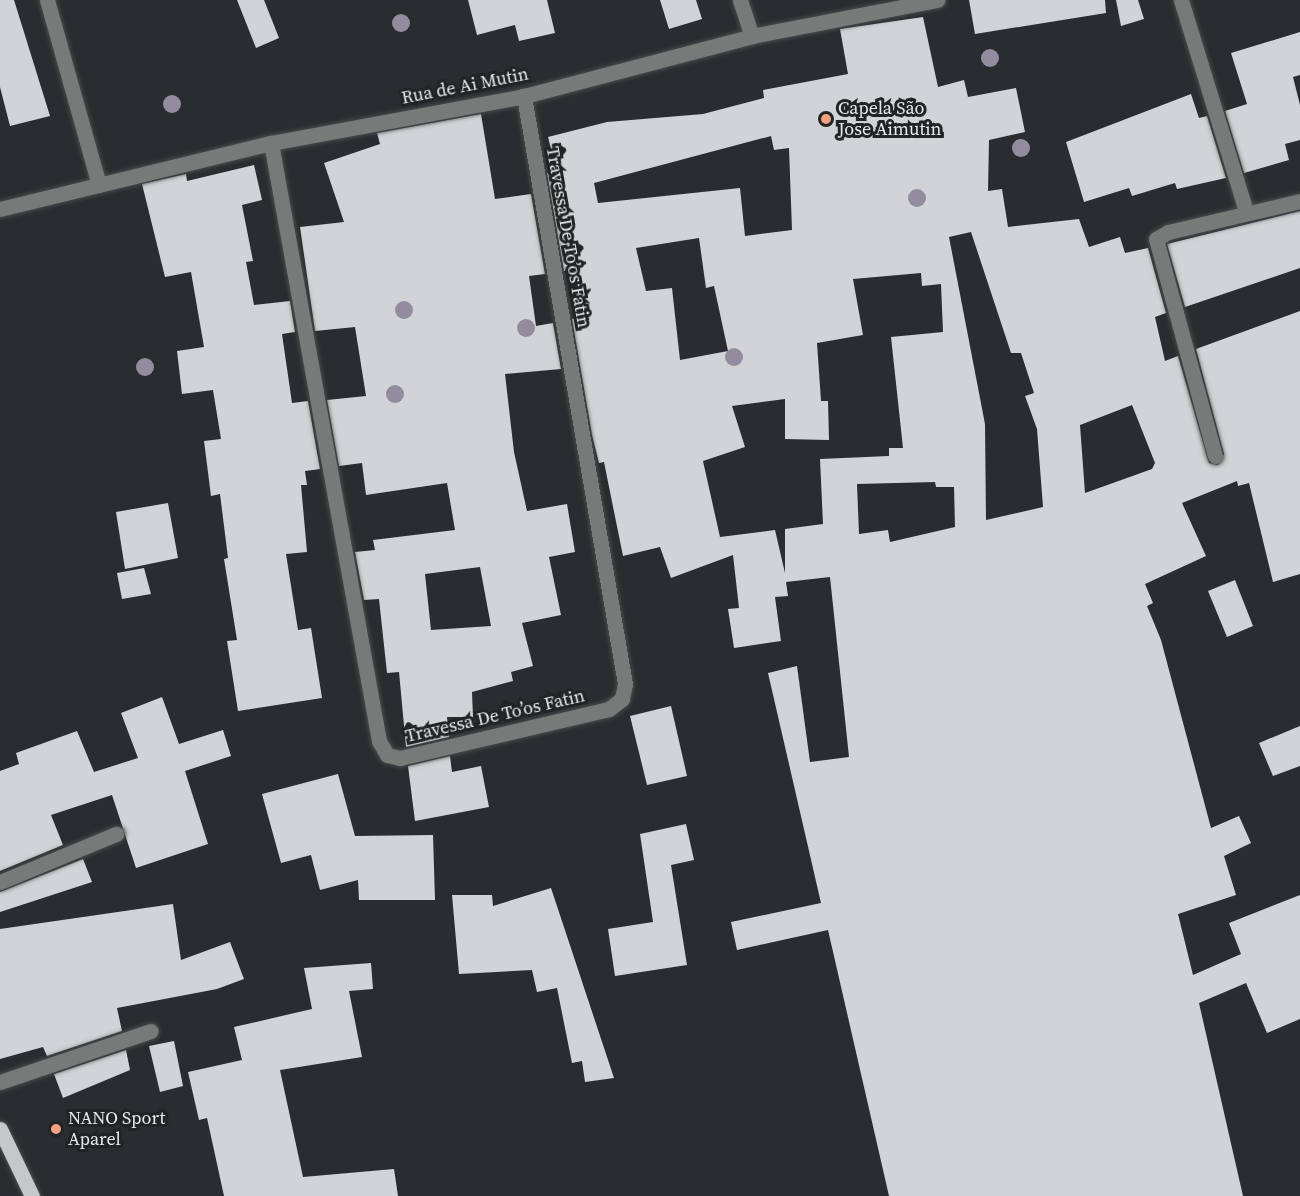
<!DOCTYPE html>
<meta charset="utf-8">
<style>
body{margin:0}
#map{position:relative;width:1300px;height:1196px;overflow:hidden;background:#2a2d2f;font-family:"Source Serif 4",serif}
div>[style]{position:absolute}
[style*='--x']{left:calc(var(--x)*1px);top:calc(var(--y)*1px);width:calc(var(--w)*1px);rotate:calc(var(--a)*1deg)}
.building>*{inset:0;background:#d2d3d6}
.roads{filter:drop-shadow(0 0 2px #484b4d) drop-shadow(0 0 2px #484b4d)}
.minor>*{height:15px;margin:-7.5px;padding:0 7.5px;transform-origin:7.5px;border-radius:7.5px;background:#787a7a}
.major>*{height:15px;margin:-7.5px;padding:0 7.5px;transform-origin:7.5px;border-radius:7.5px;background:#c5c8c9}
.trees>*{width:18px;height:18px;margin:-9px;border-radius:50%;background:#938ca0}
.dots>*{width:16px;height:16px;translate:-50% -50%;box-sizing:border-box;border:3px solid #212325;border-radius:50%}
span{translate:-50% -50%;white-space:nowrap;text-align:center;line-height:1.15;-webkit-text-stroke:6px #212325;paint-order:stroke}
.street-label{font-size:18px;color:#e7e9ea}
.poi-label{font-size:18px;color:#e7e9ea}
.left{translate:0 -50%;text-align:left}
</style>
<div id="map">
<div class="building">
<div style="clip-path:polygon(0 0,14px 0,50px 116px,10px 126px,0 87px)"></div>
<div style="clip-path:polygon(237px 0,264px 0,279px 38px,256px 48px)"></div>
<div style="clip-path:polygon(468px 0,547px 0,555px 33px,519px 41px,515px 25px,477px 35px)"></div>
<div style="clip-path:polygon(660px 0,696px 0,702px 19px,669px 29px)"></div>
<div style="clip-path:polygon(969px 0,1105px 0,1106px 13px,975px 34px)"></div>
<div style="clip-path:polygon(1116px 0,1138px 0,1144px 19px,1121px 26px)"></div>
<div style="clip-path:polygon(evenodd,923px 17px,938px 87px,964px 80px,968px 97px,1016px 88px,1025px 132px,989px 140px,988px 191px,1002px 189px,1008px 227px,1079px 219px,1089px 247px,1120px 237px,1125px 253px,1148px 248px,1166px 313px,1155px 317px,1165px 361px,1178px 356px,1209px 463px,1218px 465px,1224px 454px,1196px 349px,1300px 311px,1300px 574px,1273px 582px,1249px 483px,1238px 486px,1237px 481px,1182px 503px,1206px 556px,1145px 584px,1153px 603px,1147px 606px,1161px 640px,1211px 828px,1239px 816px,1251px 843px,1224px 856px,1236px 895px,1178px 914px,1193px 975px,1241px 954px,1229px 923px,1300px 895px,1300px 1019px,1267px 1033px,1246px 983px,1199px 1003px,1243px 1196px,889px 1196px,828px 930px,737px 950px,731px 922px,821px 903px,768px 673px,797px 666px,810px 762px,849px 757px,830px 577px,786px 582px,788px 596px,775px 597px,781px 641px,734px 648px,728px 609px,739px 608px,733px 555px,671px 578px,660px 547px,623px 556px,604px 462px,599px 463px,592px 435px,572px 319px,585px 317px,574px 269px,564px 271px,547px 173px,557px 172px,548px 137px,607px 122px,703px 114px,764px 98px,763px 90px,848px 74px,840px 29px,923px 17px,771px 136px,774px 150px,789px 148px,792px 230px,745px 236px,740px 188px,598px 203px,594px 183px,771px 136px,923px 17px,971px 232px,1011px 353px,1021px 353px,1034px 393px,1025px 396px,1037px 429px,1043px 507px,986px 520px,985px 424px,949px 237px,971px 232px,923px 17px,699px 238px,706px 288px,714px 286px,728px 351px,680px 360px,672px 288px,646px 291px,636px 248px,699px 238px,923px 17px,921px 273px,922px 286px,941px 284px,943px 332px,891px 337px,903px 448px,889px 448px,889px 456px,820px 459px,823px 524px,785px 529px,785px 573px,775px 530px,720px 537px,703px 461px,745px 447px,732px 406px,785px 399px,785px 439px,829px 440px,828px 401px,821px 401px,817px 343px,863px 335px,853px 279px,921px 273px,923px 17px,1132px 405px,1155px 463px,1152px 469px,1085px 493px,1080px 425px,1132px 405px,923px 17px,935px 482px,936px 487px,954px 487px,955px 527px,890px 542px,888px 530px,859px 534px,857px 484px,935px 482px)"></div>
<div style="clip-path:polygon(1300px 32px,1300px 75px,1293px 77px,1300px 105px,1300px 140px,1285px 144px,1289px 160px,1244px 173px,1225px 111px,1247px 104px,1231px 53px)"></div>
<div style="clip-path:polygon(1191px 94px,1199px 118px,1207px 116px,1226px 178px,1177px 189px,1175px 183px,1132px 196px,1129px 188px,1084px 202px,1066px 142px)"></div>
<div style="clip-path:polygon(evenodd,481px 114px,495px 199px,531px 194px,545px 274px,529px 276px,536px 326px,553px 323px,561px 369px,505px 374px,514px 452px,527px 511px,567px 504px,575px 552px,549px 557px,561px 615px,522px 623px,533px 666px,511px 672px,513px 681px,472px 692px,473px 717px,447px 717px,449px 737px,406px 747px,399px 672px,387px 673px,379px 599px,364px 600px,355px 552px,375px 550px,373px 540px,455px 530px,447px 483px,366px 495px,362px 463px,339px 466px,327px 400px,366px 396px,355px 327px,315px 331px,300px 227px,344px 222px,324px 163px,380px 144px,377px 133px,481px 114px,480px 567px,491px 626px,431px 630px,425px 574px,480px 567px)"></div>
<div style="clip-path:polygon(254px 165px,262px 200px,242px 205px,253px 261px,246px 262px,254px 305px,290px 301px,295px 332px,282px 334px,292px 403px,308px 401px,320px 469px,305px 471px,307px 485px,301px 485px,307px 552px,286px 554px,298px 630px,311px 628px,322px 698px,238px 711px,227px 641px,237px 640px,224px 559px,228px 558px,220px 494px,211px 496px,204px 441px,221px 439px,213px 390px,182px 394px,177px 351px,204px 347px,191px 272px,165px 277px,142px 184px,186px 174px,187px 181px)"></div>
<div style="clip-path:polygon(1300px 211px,1300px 268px,1185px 307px,1167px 244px)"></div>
<div style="clip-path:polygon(168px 503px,178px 558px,125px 569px,116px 512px)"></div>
<div style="clip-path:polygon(144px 568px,151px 594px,122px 599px,117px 573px)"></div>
<div style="clip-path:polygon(1235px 580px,1253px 626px,1227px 637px,1208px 591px)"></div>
<div style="clip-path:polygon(162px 697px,179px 744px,223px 730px,231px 756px,185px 771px,208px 844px,136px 868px,112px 795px,51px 815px,63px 845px,0 871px,0 771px,19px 764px,16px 753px,77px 731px,94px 772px,138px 758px,121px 713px)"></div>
<div style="clip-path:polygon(671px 706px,687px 776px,647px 785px,630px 716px)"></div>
<div style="clip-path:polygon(1300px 726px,1300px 766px,1273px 776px,1259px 743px)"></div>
<div style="clip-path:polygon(450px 756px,452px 772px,481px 766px,489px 807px,415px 821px,408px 766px)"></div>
<div style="clip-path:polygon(338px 774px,355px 836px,433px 835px,435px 900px,359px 900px,358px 880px,320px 890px,311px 855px,281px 863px,262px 794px)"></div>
<div style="clip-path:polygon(686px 824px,694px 860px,671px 865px,687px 965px,615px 976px,608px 929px,653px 922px,640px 834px)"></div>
<div style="clip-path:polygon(83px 859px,92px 882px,0 912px,0 892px)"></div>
<div style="clip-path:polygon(551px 888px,614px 1078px,585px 1082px,582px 1061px,572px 1063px,557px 988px,537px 992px,532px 970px,459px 974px,452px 895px,492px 895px,493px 906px)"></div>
<div style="clip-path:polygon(173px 904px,181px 960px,230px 942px,244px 979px,217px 989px,117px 1008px,122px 1031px,47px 1056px,43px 1047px,0 1059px,0 929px)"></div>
<div style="clip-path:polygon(371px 963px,373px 989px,349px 991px,362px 1057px,280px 1070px,303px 1177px,394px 1169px,398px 1196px,224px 1196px,207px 1118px,199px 1120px,188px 1072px,242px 1060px,234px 1027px,312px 1009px,304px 968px)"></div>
<div style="clip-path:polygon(174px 1041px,183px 1086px,160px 1092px,149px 1046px)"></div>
<div style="clip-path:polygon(126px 1050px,130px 1070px,63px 1098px,54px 1074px)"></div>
</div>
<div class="roads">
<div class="minor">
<div style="--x:47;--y:0;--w:192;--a:74.3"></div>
<div style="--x:740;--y:0;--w:38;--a:72"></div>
<div style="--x:1181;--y:0;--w:221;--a:72.9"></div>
<div style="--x:271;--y:143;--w:608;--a:79.76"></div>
<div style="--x:379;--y:741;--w:16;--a:60"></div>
<div style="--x:387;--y:755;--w:13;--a:13"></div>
<div style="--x:400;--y:758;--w:215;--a:-13.2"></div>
<div style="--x:609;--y:709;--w:16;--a:-38"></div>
<div style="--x:622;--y:699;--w:15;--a:-79"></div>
<div style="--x:625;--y:684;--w:597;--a:-99.75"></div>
<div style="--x:0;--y:209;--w:279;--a:-13.7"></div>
<div style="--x:271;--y:143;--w:257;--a:-10.5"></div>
<div style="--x:524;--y:96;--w:236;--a:-14.7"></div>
<div style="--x:752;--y:36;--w:189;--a:-11"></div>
<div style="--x:1215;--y:456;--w:225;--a:-105.2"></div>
<div style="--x:1156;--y:239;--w:14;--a:-30"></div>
<div style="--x:1168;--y:232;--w:136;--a:-13.2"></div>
<div style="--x:0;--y:882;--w:126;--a:-22.5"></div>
<div style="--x:0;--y:1082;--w:159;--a:-18.7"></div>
</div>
<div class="major">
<div style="--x:0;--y:1129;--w:74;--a:64.5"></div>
</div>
</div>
<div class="trees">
<div style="left:401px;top:23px"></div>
<div style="left:990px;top:58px"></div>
<div style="left:172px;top:104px"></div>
<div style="left:1021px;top:148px"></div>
<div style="left:917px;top:198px"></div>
<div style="left:404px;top:310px"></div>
<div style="left:526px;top:328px"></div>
<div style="left:734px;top:357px"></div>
<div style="left:145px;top:367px"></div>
<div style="left:395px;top:394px"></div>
</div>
<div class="dots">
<div style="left:826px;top:119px;background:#f2a081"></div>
<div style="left:56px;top:1129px;background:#f2a081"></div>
</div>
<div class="street-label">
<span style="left:465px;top:86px;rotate:-11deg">Rua de Ai Mutin</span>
<span style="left:568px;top:237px;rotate:80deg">Travessa De To’os Fatin</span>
<span style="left:495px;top:716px;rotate:-13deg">Travessa De To’os Fatin</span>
</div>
<div class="poi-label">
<span class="left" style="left:838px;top:119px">Capela São<br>Jose Aimutin</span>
<span class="left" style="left:68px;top:1129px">NANO Sport<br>Aparel</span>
</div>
</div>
